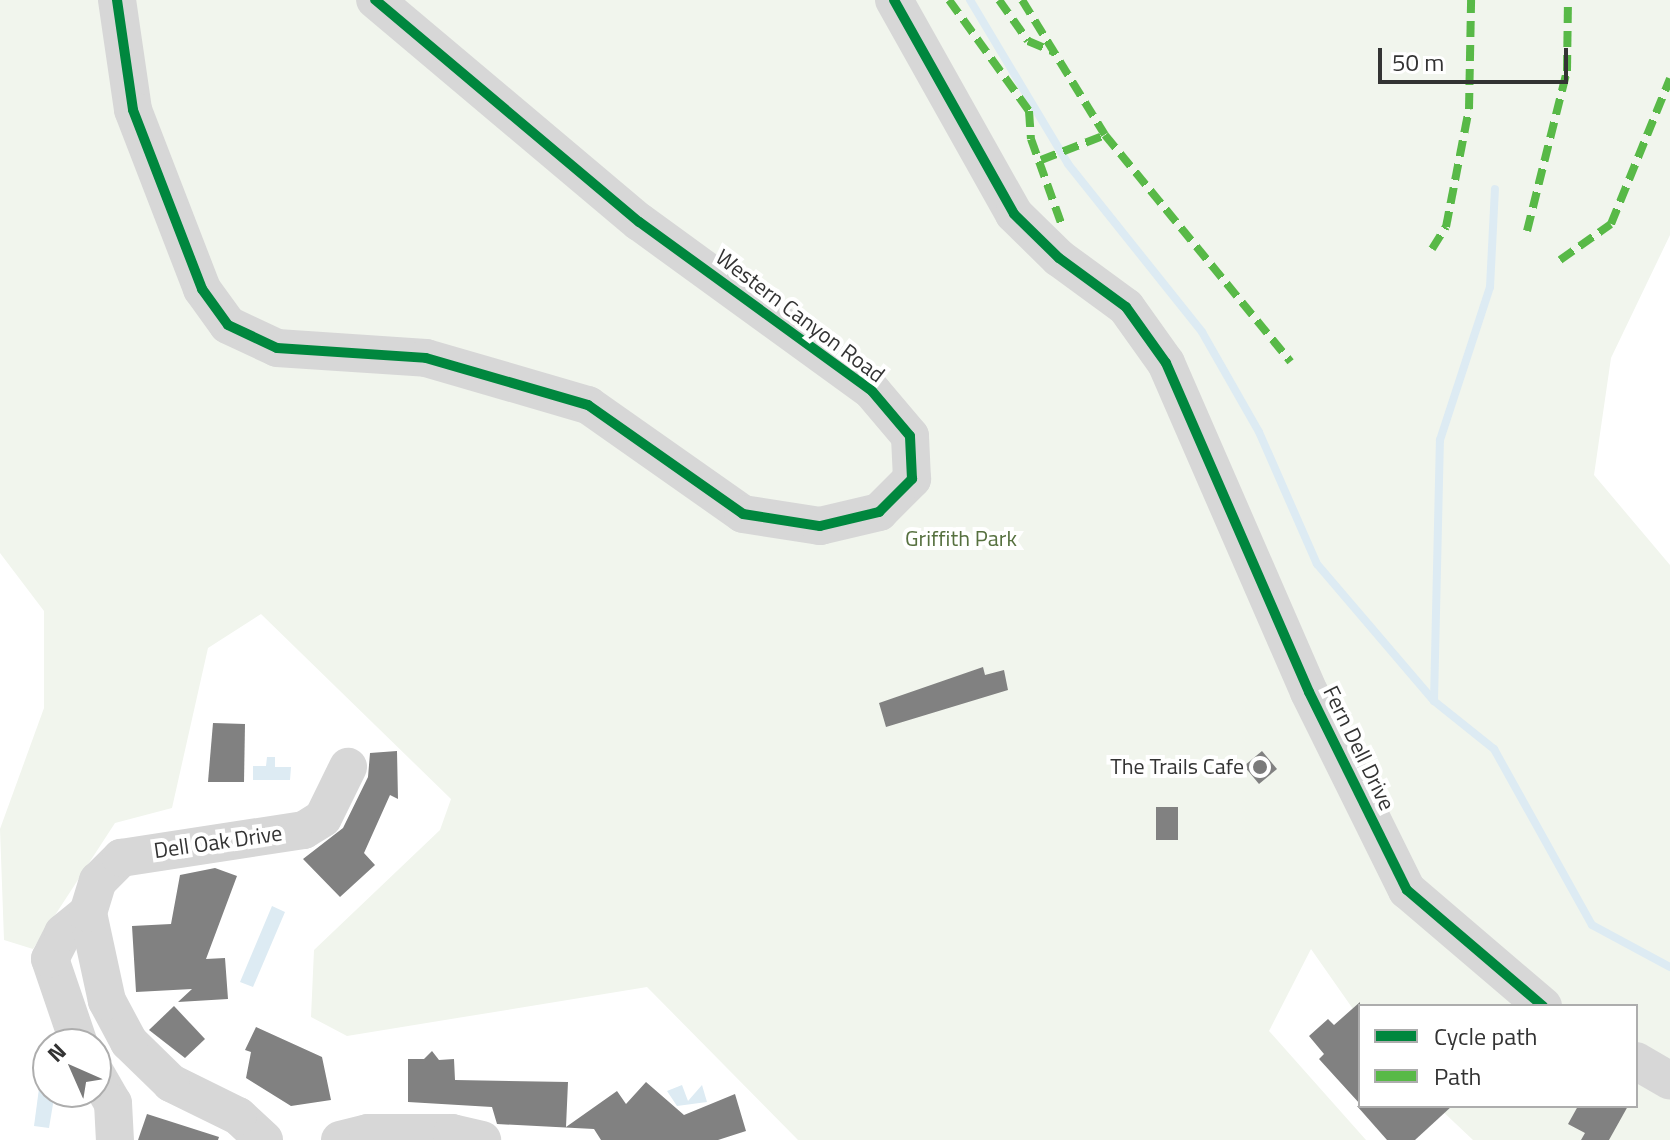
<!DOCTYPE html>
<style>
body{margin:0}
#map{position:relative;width:1670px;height:1140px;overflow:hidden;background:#fff;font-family:"Titillium Web",sans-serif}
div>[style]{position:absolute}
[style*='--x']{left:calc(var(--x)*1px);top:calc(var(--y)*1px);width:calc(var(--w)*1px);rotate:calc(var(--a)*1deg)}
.green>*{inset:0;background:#f1f5ed}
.water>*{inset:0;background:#ddebf3}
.stream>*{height:8px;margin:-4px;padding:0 4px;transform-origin:4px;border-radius:4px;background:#ddebf3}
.building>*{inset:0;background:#818181}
.minor>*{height:38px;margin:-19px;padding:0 19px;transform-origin:19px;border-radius:19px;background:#d7d7d7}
.quiet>*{height:8px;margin-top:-4px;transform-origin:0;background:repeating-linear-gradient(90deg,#58b947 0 16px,transparent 0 24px)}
.cycleway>*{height:10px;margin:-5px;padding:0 5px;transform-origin:5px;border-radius:5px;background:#00873e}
.dots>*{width:22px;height:22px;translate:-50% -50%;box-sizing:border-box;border:4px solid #fff;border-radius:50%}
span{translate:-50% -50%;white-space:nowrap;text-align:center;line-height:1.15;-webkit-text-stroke:8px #fff;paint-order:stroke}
.street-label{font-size:22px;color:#333}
.park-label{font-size:22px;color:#56703f}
.poi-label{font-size:22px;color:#333}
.right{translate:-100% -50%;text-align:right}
.legend{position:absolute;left:1358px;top:1004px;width:280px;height:104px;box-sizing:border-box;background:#fff;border:2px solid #adadad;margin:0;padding:10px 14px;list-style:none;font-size:24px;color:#333}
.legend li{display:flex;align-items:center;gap:16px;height:40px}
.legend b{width:40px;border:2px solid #adadad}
.north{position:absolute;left:32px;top:1028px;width:80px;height:80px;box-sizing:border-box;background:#fff;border:2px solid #adadad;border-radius:50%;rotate:315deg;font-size:22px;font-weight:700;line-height:32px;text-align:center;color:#333}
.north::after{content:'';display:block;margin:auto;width:28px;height:36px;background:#7a7a7a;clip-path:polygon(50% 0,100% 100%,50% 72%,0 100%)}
.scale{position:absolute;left:1378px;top:48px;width:190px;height:36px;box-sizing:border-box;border:4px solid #333;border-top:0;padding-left:10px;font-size:24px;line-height:28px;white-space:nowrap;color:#333;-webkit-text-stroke:6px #fff;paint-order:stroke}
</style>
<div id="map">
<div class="green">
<div style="clip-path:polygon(0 0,1670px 0,1670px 235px,1611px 358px,1594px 475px,1670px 565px,1670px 1140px,1473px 1140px,1437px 1106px,1636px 1106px,1636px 1006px,1360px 1006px,1360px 1019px,1311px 949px,1269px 1031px,1366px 1140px,798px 1140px,647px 987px,347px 1036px,311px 1017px,314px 950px,440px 830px,451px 799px,261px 614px,208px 648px,172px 808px,115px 823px,33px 949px,4px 940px,0 829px,44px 708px,44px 611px,0 553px)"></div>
</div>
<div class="water">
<div style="clip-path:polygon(267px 757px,275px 757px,275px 767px,291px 767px,290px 780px,253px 780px,253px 766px,266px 766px)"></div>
<div style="clip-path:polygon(272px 906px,285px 912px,253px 987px,240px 982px)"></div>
<div style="clip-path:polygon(40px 1081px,55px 1092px,49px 1128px,34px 1126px)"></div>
<div style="clip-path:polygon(682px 1085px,688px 1101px,702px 1085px,707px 1102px,677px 1106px,667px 1091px)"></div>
</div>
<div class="stream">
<div style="--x:970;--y:0;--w:191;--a:59.1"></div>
<div style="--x:1068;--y:164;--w:215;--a:51.4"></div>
<div style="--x:1202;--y:332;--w:115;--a:60.3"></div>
<div style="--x:1259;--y:432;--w:144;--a:66.3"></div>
<div style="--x:1317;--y:564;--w:180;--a:49.5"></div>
<div style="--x:1434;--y:701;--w:77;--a:38.7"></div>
<div style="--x:1494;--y:749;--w:201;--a:60.9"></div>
<div style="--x:1592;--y:925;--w:89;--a:28.3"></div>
<div style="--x:1434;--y:701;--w:261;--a:-88.7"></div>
<div style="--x:1440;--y:440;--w:161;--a:-71.9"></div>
<div style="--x:1490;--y:287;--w:98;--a:-87.1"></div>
</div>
<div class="building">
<div style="clip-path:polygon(983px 667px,985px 675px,1004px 670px,1008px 690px,886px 727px,879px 703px)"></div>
<div style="clip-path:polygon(213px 723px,245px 724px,244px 782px,208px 782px)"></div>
<div style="clip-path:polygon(397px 751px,398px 799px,390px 795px,364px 853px,375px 865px,340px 897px,303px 859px,343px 828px,368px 777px,370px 753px)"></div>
<div style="clip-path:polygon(1262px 751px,1277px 769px,1259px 784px,1244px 766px)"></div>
<div style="clip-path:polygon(1156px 807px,1178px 807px,1178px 840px,1156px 840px)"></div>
<div style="clip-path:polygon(215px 868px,237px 876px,206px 959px,225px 958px,228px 999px,178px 1002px,192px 989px,136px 992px,132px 926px,171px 924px,180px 875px)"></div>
<div style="clip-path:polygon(1360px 1002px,1360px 1104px,1319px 1059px,1324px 1054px,1309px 1036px,1328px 1019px,1334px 1025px)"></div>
<div style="clip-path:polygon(174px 1006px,205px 1039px,185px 1058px,149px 1030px)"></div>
<div style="clip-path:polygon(256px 1027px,322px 1057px,331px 1100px,291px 1106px,246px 1078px,251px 1052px,245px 1050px)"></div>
<div style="clip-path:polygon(432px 1051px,439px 1060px,454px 1059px,455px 1080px,568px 1082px,566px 1127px,617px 1091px,626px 1104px,646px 1082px,684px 1115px,735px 1094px,746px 1131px,718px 1140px,601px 1140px,594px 1129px,497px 1124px,492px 1107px,408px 1102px,408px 1059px,424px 1059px)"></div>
<div style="clip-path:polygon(1357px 1106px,1452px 1106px,1415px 1140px,1387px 1140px)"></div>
<div style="clip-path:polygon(1578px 1106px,1628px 1106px,1609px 1140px,1581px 1140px,1585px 1133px,1568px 1124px)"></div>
<div style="clip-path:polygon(147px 1114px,219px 1137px,218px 1140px,138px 1140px)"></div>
</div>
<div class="minor">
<div style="--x:117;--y:0;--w:111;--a:81.7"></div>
<div style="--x:133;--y:110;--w:192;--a:68.9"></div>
<div style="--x:202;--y:289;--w:44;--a:54.2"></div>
<div style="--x:228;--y:325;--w:54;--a:25.1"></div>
<div style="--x:277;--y:348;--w:149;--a:3.8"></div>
<div style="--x:426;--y:358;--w:169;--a:16.2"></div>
<div style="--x:588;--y:405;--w:189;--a:35.1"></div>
<div style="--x:743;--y:514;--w:78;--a:8.9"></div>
<div style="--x:820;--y:526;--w:61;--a:-13.3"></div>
<div style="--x:879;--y:512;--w:47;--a:-45"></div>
<div style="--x:912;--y:479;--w:43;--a:-92.7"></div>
<div style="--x:910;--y:436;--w:59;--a:-130.2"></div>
<div style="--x:872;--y:391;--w:288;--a:-144"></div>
<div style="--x:639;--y:222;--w:345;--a:-139.9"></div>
<div style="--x:894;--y:0;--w:245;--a:60.7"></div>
<div style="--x:1014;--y:214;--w:63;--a:44.4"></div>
<div style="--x:1059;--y:258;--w:83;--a:36.2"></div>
<div style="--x:1126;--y:307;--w:69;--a:54.5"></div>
<div style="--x:1166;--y:363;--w:359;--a:66.5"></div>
<div style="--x:1309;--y:692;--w:221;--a:63.7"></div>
<div style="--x:1407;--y:890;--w:179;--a:40.5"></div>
<div style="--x:79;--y:1044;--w:90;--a:-108.8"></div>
<div style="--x:50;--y:959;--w:29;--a:-63"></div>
<div style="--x:63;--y:933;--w:32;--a:-39"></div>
<div style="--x:1636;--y:1061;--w:39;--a:30"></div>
<div style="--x:96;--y:1074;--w:34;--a:60"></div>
<div style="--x:113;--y:1103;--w:37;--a:87"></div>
<div style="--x:264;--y:1140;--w:35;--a:-137"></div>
<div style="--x:238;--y:1116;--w:75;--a:-153.8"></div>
<div style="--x:171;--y:1083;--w:59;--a:-135.7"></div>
<div style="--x:129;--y:1042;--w:47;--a:-118.2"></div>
<div style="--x:107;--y:1001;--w:90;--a:-102.2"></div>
<div style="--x:88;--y:913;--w:34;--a:-73"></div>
<div style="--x:98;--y:881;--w:33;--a:-45"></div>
<div style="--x:121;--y:858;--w:185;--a:-8.7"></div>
<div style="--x:304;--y:830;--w:22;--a:-32"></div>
<div style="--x:323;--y:818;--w:57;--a:-63.9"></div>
<div style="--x:340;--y:1140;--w:29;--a:-14"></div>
<div style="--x:368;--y:1133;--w:84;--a:0"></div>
<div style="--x:452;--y:1133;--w:31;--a:13"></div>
</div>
<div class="quiet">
<div style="--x:949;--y:0;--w:137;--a:54.2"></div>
<div style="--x:1029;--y:111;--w:28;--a:86"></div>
<div style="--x:1031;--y:139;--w:89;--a:70.3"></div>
<div style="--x:999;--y:0;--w:50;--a:54.7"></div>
<div style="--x:1028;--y:41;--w:28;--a:23"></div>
<div style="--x:1022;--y:0;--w:158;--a:58.4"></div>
<div style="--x:1105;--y:135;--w:293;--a:50.7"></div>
<div style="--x:1041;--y:160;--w:69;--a:-21.3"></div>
<div style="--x:1527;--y:231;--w:165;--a:-76"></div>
<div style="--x:1567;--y:71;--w:71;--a:-89.2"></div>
<div style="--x:1432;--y:249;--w:26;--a:-58"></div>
<div style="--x:1446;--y:227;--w:120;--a:-79"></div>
<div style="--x:1469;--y:109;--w:109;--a:-88.9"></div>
<div style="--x:1560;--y:260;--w:62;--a:-35.2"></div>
<div style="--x:1611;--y:224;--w:157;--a:-67.9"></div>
</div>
<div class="cycleway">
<div style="--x:117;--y:0;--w:111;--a:81.7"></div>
<div style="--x:133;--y:110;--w:192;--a:68.9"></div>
<div style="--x:202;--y:289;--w:44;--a:54.2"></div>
<div style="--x:228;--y:325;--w:54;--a:25.1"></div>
<div style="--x:277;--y:348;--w:149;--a:3.8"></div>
<div style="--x:426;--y:358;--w:169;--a:16.2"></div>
<div style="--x:588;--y:405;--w:189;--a:35.1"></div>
<div style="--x:743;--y:514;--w:78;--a:8.9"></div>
<div style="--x:820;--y:526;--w:61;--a:-13.3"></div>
<div style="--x:879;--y:512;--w:47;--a:-45"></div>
<div style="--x:912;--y:479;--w:43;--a:-92.7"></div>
<div style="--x:910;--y:436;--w:59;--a:-130.2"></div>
<div style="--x:872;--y:391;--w:288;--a:-144"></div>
<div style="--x:639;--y:222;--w:345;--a:-139.9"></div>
<div style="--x:894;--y:0;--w:245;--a:60.7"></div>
<div style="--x:1014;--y:214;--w:63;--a:44.4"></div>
<div style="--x:1059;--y:258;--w:83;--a:36.2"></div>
<div style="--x:1126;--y:307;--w:69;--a:54.5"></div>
<div style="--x:1166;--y:363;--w:359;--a:66.5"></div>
<div style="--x:1309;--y:692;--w:221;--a:63.7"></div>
<div style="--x:1407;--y:890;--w:179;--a:40.5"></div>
</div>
<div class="dots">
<div style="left:1260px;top:767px;background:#7a7a7a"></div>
</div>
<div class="street-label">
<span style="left:800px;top:316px;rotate:37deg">Western Canyon Road</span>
<span style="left:1359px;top:748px;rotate:64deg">Fern Dell Drive</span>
<span style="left:218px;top:842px;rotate:-8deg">Dell Oak Drive</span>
</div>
<div class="park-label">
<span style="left:961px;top:539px">Griffith Park</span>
</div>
<div class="poi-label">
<span class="right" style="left:1244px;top:767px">The Trails Cafe</span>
</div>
<ul class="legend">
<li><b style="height:10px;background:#00873e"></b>Cycle path</li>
<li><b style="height:10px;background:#58b947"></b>Path</li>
</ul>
<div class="north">N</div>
<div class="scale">50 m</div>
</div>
